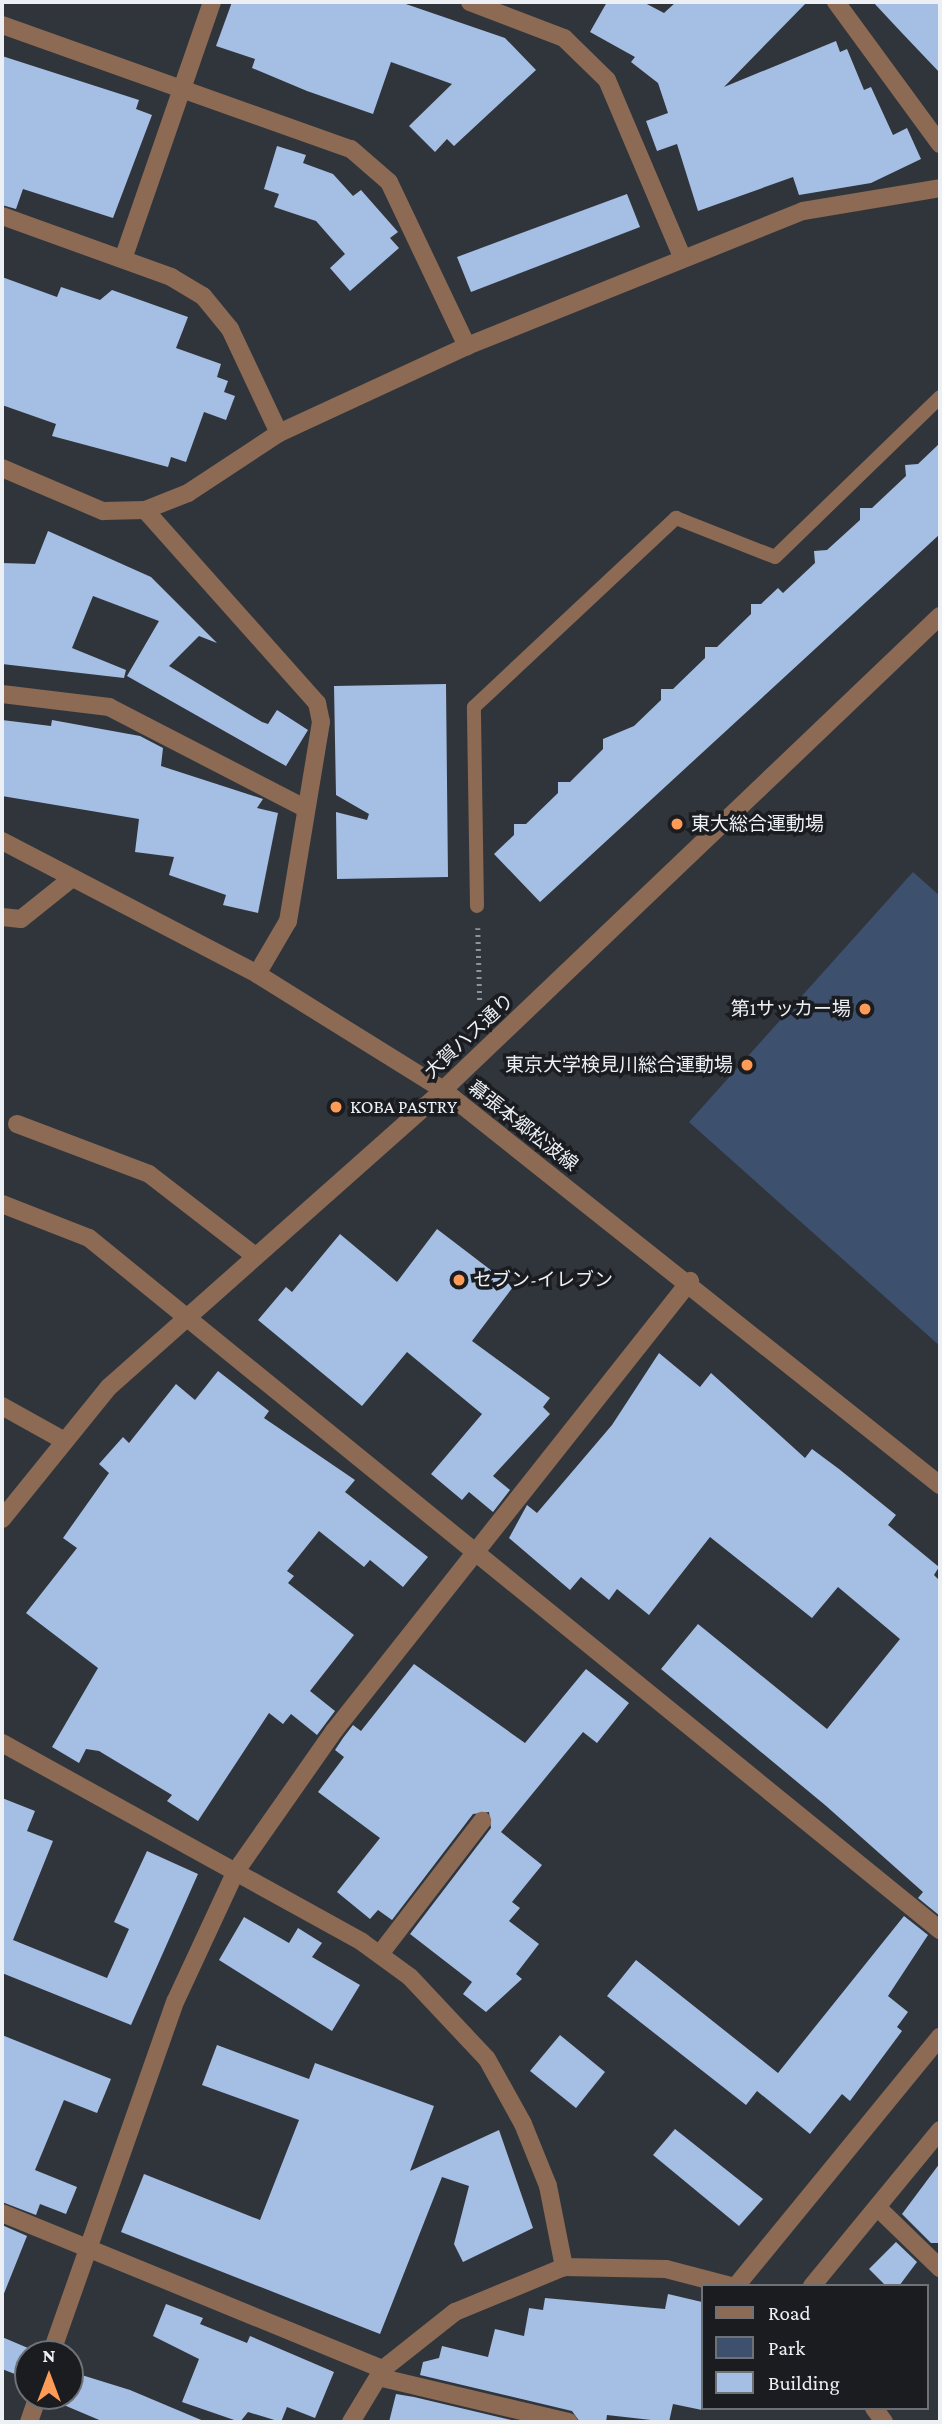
<!DOCTYPE html>
<meta charset="utf-8">
<style>
body{margin:0}
#map{position:relative;width:942px;height:2424px;overflow:hidden;background:#30353c;font-family:"Crimson Pro","Noto Sans JP",serif}
div>[style]{position:absolute}
[style*='--x']{left:calc(var(--x)*1px);top:calc(var(--y)*1px);width:calc(var(--w)*1px);rotate:calc(var(--a)*1deg)}
.green>*{inset:0;background:#3d516f}
.building>*{inset:0;background:#a5bee4}
.path>*{height:4.5px;margin-top:-2.25px;transform-origin:0;background:repeating-linear-gradient(90deg,#90949a 0 2px,transparent 0 7px)}
.service>*{height:14px;margin:-7px;padding:0 7px;transform-origin:7px;border-radius:7px;background:#8c6a54}
.minor>*{height:18px;margin:-9px;padding:0 9px;transform-origin:9px;border-radius:9px;background:#8c6a54}
.tertiary>*{height:18px;margin:-9px;padding:0 9px;transform-origin:9px;border-radius:9px;background:#8c6a54}
.dots>*{width:19px;height:19px;translate:-50% -50%;box-sizing:border-box;border:4px solid #1a1c20;border-radius:50%}
span{translate:-50% -50%;white-space:nowrap;text-align:center;line-height:1.15;-webkit-text-stroke:7px #1a1c20;paint-order:stroke}
.poi-label{font-size:19px;color:#ecf0f5}
.left{translate:0 -50%;text-align:left}
.right{translate:-100% -50%;text-align:right}
.street-label{font-size:19px;color:#ecf0f5}
.frame{position:absolute;inset:0;border:4px solid #ecf0f5;pointer-events:none}
.legend{position:absolute;left:701px;top:2284px;width:228px;height:126px;box-sizing:border-box;background:#1a1c20;border:2px solid #6e7175;margin:0;padding:9px 12px;list-style:none;font-size:21px;color:#ecf0f5}
.legend li{display:flex;align-items:center;gap:14px;height:35px}
.legend b{width:35px;border:2px solid #6e7175}
.north{position:absolute;left:14px;top:2340px;width:70px;height:70px;box-sizing:border-box;background:#1a1c20;border:2px solid #6e7175;border-radius:50%;rotate:0deg;font-size:19px;font-weight:700;line-height:28px;text-align:center;color:#ecf0f5}
.north::after{content:'';display:block;margin:auto;width:24px;height:32px;background:#fe9c57;clip-path:polygon(50% 0,100% 100%,50% 72%,0 100%)}
</style>
<div id="map">
<div class="green">
<div style="clip-path:polygon(913px 872px,940px 896px,940px 1346px,689px 1122px)"></div>
</div>
<div class="building">
<div style="clip-path:polygon(232px 2px,400px 2px,505px 38px,536px 70px,454px 146px,447px 139px,435px 152px,409px 126px,452px 84px,391px 62px,373px 114px,307px 91px,252px 68px,255px 59px,216px 46px)"></div>
<div style="clip-path:polygon(607px 2px,643px 2px,664px 13px,676px 2px,807px 2px,724px 87px,836px 41px,840px 52px,847px 49px,864px 90px,871px 87px,893px 135px,907px 128px,921px 159px,871px 183px,799px 195px,793px 177px,698px 211px,677px 144px,657px 151px,646px 121px,668px 113px,658px 83px,631px 62px,635px 57px,590px 32px)"></div>
<div style="clip-path:polygon(873px 2px,940px 2px,940px 73px,902px 33px)"></div>
<div style="clip-path:polygon(2px 56px,139px 100px,136px 109px,152px 115px,113px 218px,23px 189px,16px 209px,2px 205px)"></div>
<div style="clip-path:polygon(277px 146px,306px 155px,303px 163px,333px 174px,353px 196px,361px 190px,398px 232px,390px 238px,399px 248px,350px 291px,330px 268px,345px 254px,316px 221px,274px 207px,279px 194px,264px 189px)"></div>
<div style="clip-path:polygon(627px 194px,640px 227px,471px 292px,457px 257px)"></div>
<div style="clip-path:polygon(2px 277px,57px 297px,61px 287px,100px 300px,112px 290px,188px 317px,176px 348px,221px 364px,217px 377px,228px 381px,224px 392px,235px 396px,226px 420px,204px 412px,186px 462px,171px 457px,168px 467px,52px 436px,56px 424px,2px 405px)"></div>
<div style="clip-path:polygon(940px 443px,940px 534px,540px 902px,494px 854px,514px 835px,514px 824px,526px 824px,558px 793px,558px 782px,570px 782px,603px 749px,603px 739px,634px 726px,661px 700px,661px 689px,673px 689px,705px 658px,705px 647px,717px 647px,751px 614px,751px 604px,761px 604px,778px 588px,783px 593px,815px 563px,814px 551px,827px 550px,860px 520px,860px 508px,872px 508px,906px 476px,905px 465px,918px 464px)"></div>
<div style="clip-path:polygon(48px 531px,151px 577px,217px 643px,199px 636px,169px 666px,262px 722px,268px 724px,277px 710px,308px 730px,286px 766px,127px 676px,159px 621px,93px 596px,72px 648px,126px 670px,124px 678px,2px 664px,2px 563px,35px 564px)"></div>
<div style="clip-path:polygon(446px 684px,448px 877px,337px 879px,336px 812px,367px 820px,369px 814px,336px 795px,334px 686px)"></div>
<div style="clip-path:polygon(2px 720px,51px 726px,52px 720px,140px 736px,163px 748px,161px 766px,263px 799px,257px 808px,278px 813px,258px 913px,223px 905px,226px 895px,169px 875px,174px 857px,135px 852px,139px 819px,2px 796px)"></div>
<div style="clip-path:polygon(437px 1229px,513px 1287px,472px 1341px,550px 1398px,543px 1407px,550px 1414px,493px 1476px,510px 1490px,493px 1512px,469px 1492px,462px 1500px,431px 1474px,482px 1414px,407px 1352px,362px 1406px,258px 1320px,286px 1287px,292px 1292px,340px 1234px,397px 1282px)"></div>
<div style="clip-path:polygon(659px 1353px,700px 1387px,711px 1373px,805px 1458px,812px 1449px,839px 1469px,896px 1515px,888px 1525px,939px 1567px,934px 1575px,940px 1581px,940px 1916px,918px 1898px,923px 1892px,825px 1805px,661px 1669px,698px 1624px,827px 1729px,900px 1639px,838px 1587px,812px 1618px,710px 1537px,649px 1615px,617px 1589px,609px 1600px,581px 1577px,570px 1590px,509px 1538px,527px 1505px,537px 1513px,612px 1425px)"></div>
<div style="clip-path:polygon(218px 1371px,269px 1411px,264px 1418px,355px 1480px,345px 1492px,428px 1557px,403px 1587px,370px 1560px,364px 1567px,319px 1531px,287px 1571px,294px 1576px,288px 1583px,354px 1635px,310px 1691px,335px 1711px,317px 1735px,291px 1714px,283px 1724px,269px 1713px,198px 1821px,167px 1801px,172px 1795px,99px 1751px,86px 1749px,79px 1763px,52px 1747px,98px 1668px,26px 1613px,77px 1548px,63px 1538px,109px 1473px,99px 1464px,123px 1437px,129px 1443px,176px 1384px,195px 1400px)"></div>
<div style="clip-path:polygon(414px 1664px,525px 1743px,586px 1669px,629px 1703px,597px 1743px,583px 1732px,501px 1832px,542px 1865px,512px 1902px,520px 1908px,509px 1921px,539px 1944px,516px 1974px,522px 1979px,486px 2012px,463px 1994px,472px 1982px,410px 1934px,491px 1828px,489px 1812px,473px 1814px,392px 1920px,378px 1910px,370px 1919px,337px 1892px,380px 1838px,318px 1792px,344px 1757px,335px 1750px,343px 1738px,353px 1725px,361px 1731px)"></div>
<div style="clip-path:polygon(2px 1798px,35px 1811px,27px 1831px,53px 1841px,13px 1940px,107px 1978px,129px 1929px,114px 1922px,147px 1851px,198px 1874px,131px 2025px,2px 1973px)"></div>
<div style="clip-path:polygon(904px 1916px,928px 1935px,888px 1996px,908px 2012px,897px 2027px,902px 2031px,850px 2101px,842px 2094px,810px 2134px,757px 2091px,746px 2105px,607px 1996px,636px 1960px,778px 2073px)"></div>
<div style="clip-path:polygon(244px 1917px,289px 1943px,298px 1928px,322px 1943px,312px 1957px,360px 1985px,332px 2031px,219px 1960px)"></div>
<div style="clip-path:polygon(2px 2035px,111px 2079px,97px 2113px,64px 2100px,35px 2170px,77px 2187px,66px 2214px,40px 2204px,36px 2215px,2px 2202px)"></div>
<div style="clip-path:polygon(560px 2035px,605px 2072px,576px 2108px,530px 2071px)"></div>
<div style="clip-path:polygon(217px 2045px,309px 2079px,315px 2063px,434px 2106px,410px 2171px,499px 2130px,533px 2228px,463px 2262px,454px 2244px,469px 2186px,442px 2177px,380px 2334px,121px 2232px,144px 2174px,260px 2220px,299px 2120px,202px 2085px)"></div>
<div style="clip-path:polygon(675px 2129px,763px 2199px,739px 2226px,653px 2155px)"></div>
<div style="clip-path:polygon(940px 2163px,940px 2243px,931px 2243px,902px 2214px)"></div>
<div style="clip-path:polygon(2px 2225px,27px 2236px,3px 2296px,2px 2296px)"></div>
<div style="clip-path:polygon(896px 2242px,917px 2262px,899px 2286px,886px 2286px,869px 2269px)"></div>
<div style="clip-path:polygon(668px 2294px,702px 2302px,702px 2410px,673px 2404px,669px 2422px,607px 2415px,606px 2422px,580px 2422px,572px 2411px,420px 2375px,423px 2362px,439px 2358px,442px 2346px,488px 2357px,495px 2329px,524px 2336px,529px 2308px,543px 2310px,545px 2298px,665px 2309px)"></div>
<div style="clip-path:polygon(166px 2304px,203px 2318px,200px 2324px,247px 2343px,250px 2336px,334px 2372px,315px 2418px,287px 2407px,281px 2422px,248px 2412px,240px 2422px,182px 2402px,199px 2359px,153px 2336px)"></div>
<div style="clip-path:polygon(2px 2337px,35px 2351px,28px 2354px,25px 2378px,2px 2369px)"></div>
<div style="clip-path:polygon(72px 2372px,130px 2390px,206px 2422px,104px 2422px,59px 2403px,70px 2396px)"></div>
<div style="clip-path:polygon(396px 2394px,414px 2397px,520px 2422px,389px 2422px)"></div>
</div>
<div class="path">
<div style="--x:478;--y:928;--w:76;--a:88.5"></div>
</div>
<div class="service">
<div style="--x:477;--y:906;--w:199;--a:-90.9"></div>
<div style="--x:474;--y:707;--w:277;--a:-43.1"></div>
<div style="--x:676;--y:518;--w:106;--a:21.5"></div>
<div style="--x:775;--y:557;--w:230;--a:-44.1"></div>
</div>
<div class="minor">
<div style="--x:470;--y:2;--w:101;--a:21"></div>
<div style="--x:564;--y:38;--w:60;--a:44.3"></div>
<div style="--x:607;--y:80;--w:194;--a:67"></div>
<div style="--x:836;--y:2;--w:176;--a:53.8"></div>
<div style="--x:2;--y:25;--w:370;--a:19.6"></div>
<div style="--x:351;--y:149;--w:50;--a:41"></div>
<div style="--x:389;--y:182;--w:182;--a:64.6"></div>
<div style="--x:2;--y:216;--w:180;--a:19.8"></div>
<div style="--x:171;--y:277;--w:37;--a:31"></div>
<div style="--x:203;--y:296;--w:43;--a:50.7"></div>
<div style="--x:230;--y:329;--w:115;--a:64.8"></div>
<div style="--x:123;--y:259;--w:272;--a:-70.9"></div>
<div style="--x:2;--y:468;--w:110;--a:23.1"></div>
<div style="--x:103;--y:511;--w:42;--a:-1.4"></div>
<div style="--x:145;--y:510;--w:46;--a:-21.6"></div>
<div style="--x:188;--y:493;--w:109;--a:-33.4"></div>
<div style="--x:279;--y:433;--w:207;--a:-24.8"></div>
<div style="--x:467;--y:346;--w:362;--a:-21.9"></div>
<div style="--x:803;--y:211;--w:139;--a:-9.5"></div>
<div style="--x:145;--y:510;--w:259;--a:48.3"></div>
<div style="--x:317;--y:703;--w:19;--a:78"></div>
<div style="--x:321;--y:722;--w:202;--a:99.4"></div>
<div style="--x:288;--y:921;--w:61;--a:120.3"></div>
<div style="--x:2;--y:694;--w:108;--a:6.9"></div>
<div style="--x:109;--y:707;--w:218;--a:27.3"></div>
<div style="--x:2;--y:917;--w:19;--a:6"></div>
<div style="--x:21;--y:919;--w:64;--a:-38.7"></div>
<div style="--x:17;--y:1124;--w:141;--a:20.7"></div>
<div style="--x:149;--y:1174;--w:134;--a:37.7"></div>
<div style="--x:2;--y:1204;--w:93;--a:21.3"></div>
<div style="--x:89;--y:1238;--w:1097;--a:39.12"></div>
<div style="--x:2;--y:1406;--w:70;--a:29.1"></div>
<div style="--x:2;--y:1743;--w:411;--a:28.9"></div>
<div style="--x:362;--y:1942;--w:59;--a:36.1"></div>
<div style="--x:410;--y:1977;--w:112;--a:46.8"></div>
<div style="--x:487;--y:2059;--w:74;--a:61"></div>
<div style="--x:523;--y:2124;--w:67;--a:68"></div>
<div style="--x:548;--y:2186;--w:83;--a:78.8"></div>
<div style="--x:380;--y:1954;--w:168;--a:-52.5"></div>
<div style="--x:877;--y:2207;--w:88;--a:44.1"></div>
<div style="--x:2;--y:2213;--w:412;--a:22.3"></div>
<div style="--x:736;--y:2286;--w:322;--a:-50.7"></div>
<div style="--x:812;--y:2286;--w:202;--a:-50.6"></div>
<div style="--x:51;--y:2354;--w:375;--a:-70.6"></div>
<div style="--x:176;--y:2000;--w:142;--a:-65.1"></div>
<div style="--x:236;--y:1871;--w:171;--a:-55"></div>
<div style="--x:334;--y:1731;--w:574;--a:-51.65"></div>
<div style="--x:378;--y:2377;--w:196;--a:13.3"></div>
<div style="--x:29;--y:2422;--w:28;--a:-71"></div>
</div>
<div class="tertiary">
<div style="--x:2;--y:841;--w:288;--a:27.5"></div>
<div style="--x:257;--y:974;--w:219;--a:31.9"></div>
<div style="--x:443;--y:1090;--w:635;--a:38.48"></div>
<div style="--x:2;--y:1519;--w:170;--a:-51"></div>
<div style="--x:109;--y:1387;--w:447;--a:-41.6"></div>
<div style="--x:443;--y:1090;--w:687;--a:-43.64"></div>
<div style="--x:874;--y:2408;--w:17;--a:54"></div>
<div style="--x:351;--y:2422;--w:62;--a:-58.9"></div>
<div style="--x:383;--y:2369;--w:92;--a:-38.4"></div>
<div style="--x:455;--y:2312;--w:118;--a:-22.4"></div>
<div style="--x:564;--y:2267;--w:102;--a:1.1"></div>
<div style="--x:666;--y:2269;--w:67;--a:14.7"></div>
</div>
<div class="dots">
<div style="left:677px;top:824px;background:#fe9c57"></div>
<div style="left:865px;top:1009px;background:#fe9c57"></div>
<div style="left:747px;top:1065px;background:#fe9c57"></div>
<div style="left:336px;top:1107px;background:#fe9c57"></div>
<div style="left:459px;top:1280px;background:#fe9c57"></div>
</div>
<div class="poi-label">
<span class="left" style="left:691px;top:824px">東大総合運動場</span>
<span class="right" style="left:851px;top:1009px">第1サッカー場</span>
<span class="right" style="left:733px;top:1065px">東京大学検見川総合運動場</span>
<span class="left" style="left:350px;top:1107px">KOBA PASTRY</span>
<span class="left" style="left:473px;top:1280px">セブン-イレブン</span>
</div>
<div class="street-label">
<span style="left:469px;top:1036px;rotate:-43deg">大賀ハス通り</span>
<span style="left:523px;top:1126px;rotate:38deg">幕張本郷松波線</span>
</div>
<div class="frame"></div>
<ul class="legend">
<li><b style="height:9px;background:#8c6a54"></b>Road</li>
<li><b style="height:19px;background:#3d516f"></b>Park</li>
<li><b style="height:19px;background:#a5bee4"></b>Building</li>
</ul>
<div class="north">N</div>
</div>
